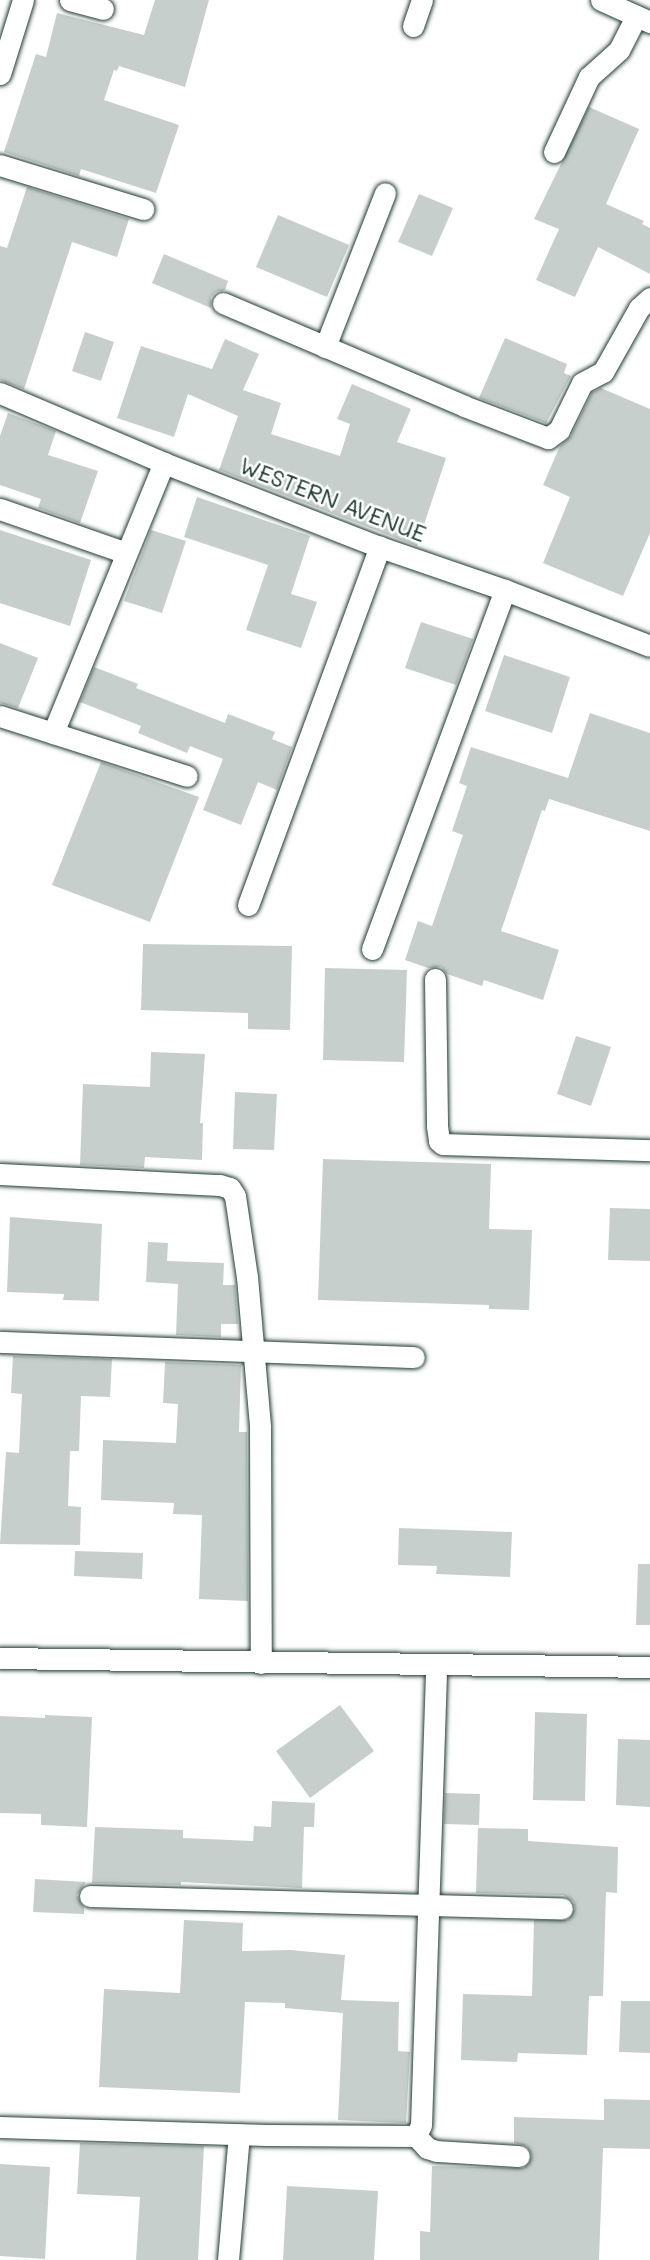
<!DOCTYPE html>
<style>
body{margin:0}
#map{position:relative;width:650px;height:2260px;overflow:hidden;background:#fff;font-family:Mali,sans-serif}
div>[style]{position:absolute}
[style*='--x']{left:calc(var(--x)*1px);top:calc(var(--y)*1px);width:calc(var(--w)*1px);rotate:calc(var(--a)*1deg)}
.building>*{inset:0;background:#c7cfcc}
.roads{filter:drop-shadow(0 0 2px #1f3d34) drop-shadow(0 0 2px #1f3d34)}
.minor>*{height:21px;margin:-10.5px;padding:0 10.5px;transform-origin:10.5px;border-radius:10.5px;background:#fff}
span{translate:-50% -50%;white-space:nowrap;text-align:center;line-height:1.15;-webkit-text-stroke:5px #fff;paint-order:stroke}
.street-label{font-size:23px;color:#1f3d34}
</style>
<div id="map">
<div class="building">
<div style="clip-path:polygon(155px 0,209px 0,185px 87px,119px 66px,117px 71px,114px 70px,104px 100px,179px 125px,156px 193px,81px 169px,79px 176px,4px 152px,36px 54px,46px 57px,57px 13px,144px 35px)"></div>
<div style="clip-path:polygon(589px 107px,639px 129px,606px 204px,644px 221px,642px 224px,650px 228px,650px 274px,598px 247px,575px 297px,536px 280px,559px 229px,534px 219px)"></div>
<div style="clip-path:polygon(27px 187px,129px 219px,117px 257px,72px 242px,24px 389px,0 380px,0 246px,7px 248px)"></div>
<div style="clip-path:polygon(419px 194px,453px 208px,432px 256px,398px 242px)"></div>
<div style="clip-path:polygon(278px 215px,349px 245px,327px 297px,256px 267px)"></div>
<div style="clip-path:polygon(164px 254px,228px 281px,225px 290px,216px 292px,211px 297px,211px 308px,152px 283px)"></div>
<div style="clip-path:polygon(85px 332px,114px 342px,101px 381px,72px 371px)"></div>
<div style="clip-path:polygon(505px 338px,567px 364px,564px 373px,571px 376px,546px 423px,479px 398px)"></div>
<div style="clip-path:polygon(225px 339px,259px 354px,243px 390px,281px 403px,271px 434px,340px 456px,350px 424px,337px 419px,352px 384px,411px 409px,397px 442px,446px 458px,417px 546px,219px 470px,238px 416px,188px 394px,174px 437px,117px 418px,141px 346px,212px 369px)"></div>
<div style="clip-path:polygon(601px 388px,650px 409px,650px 533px,623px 596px,543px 563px,570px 497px,543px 485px,560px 446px,571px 436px,592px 393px)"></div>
<div style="clip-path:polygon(8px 413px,56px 431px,48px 455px,98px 471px,80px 523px,38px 508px,41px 499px,0 485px,0 436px)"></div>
<div style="clip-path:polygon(197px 497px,310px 536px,291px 594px,317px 602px,301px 648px,246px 630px,268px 565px,184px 537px)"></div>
<div style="clip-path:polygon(0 530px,91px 560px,70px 626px,0 603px)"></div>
<div style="clip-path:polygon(151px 530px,186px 541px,162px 613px,124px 601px)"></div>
<div style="clip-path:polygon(421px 622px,473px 639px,456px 685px,405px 668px)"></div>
<div style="clip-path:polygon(0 643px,38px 658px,18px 708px,0 703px)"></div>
<div style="clip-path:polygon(504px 655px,570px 677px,552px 733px,485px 711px)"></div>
<div style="clip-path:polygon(94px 667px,138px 684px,136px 688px,225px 723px,228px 714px,275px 732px,272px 739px,292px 747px,277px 790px,258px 782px,241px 825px,203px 810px,223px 759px,190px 746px,187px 753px,138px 733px,141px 726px,80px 702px)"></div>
<div style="clip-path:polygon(590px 713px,650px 733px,650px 831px,549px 799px,545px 811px,542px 810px,501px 931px,559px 950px,543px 1000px,484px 980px,482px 986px,447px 974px,441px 967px,428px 968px,405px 960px,418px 921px,432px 926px,463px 835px,452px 831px,467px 786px,459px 783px,471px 747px,568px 778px)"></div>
<div style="clip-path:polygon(101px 762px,199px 797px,150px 922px,52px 885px)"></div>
<div style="clip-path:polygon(143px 944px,292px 946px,290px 1030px,248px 1029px,248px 1013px,141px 1010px)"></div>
<div style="clip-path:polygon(325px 968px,407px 970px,404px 1062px,323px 1060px)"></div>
<div style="clip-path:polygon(576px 1036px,611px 1047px,591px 1106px,557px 1094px)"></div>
<div style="clip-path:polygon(151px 1052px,205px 1054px,200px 1123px,203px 1123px,202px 1160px,145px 1157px,144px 1168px,80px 1165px,83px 1084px,150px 1087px)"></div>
<div style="clip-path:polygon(235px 1092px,277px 1094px,274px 1150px,233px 1149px)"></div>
<div style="clip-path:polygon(323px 1159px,491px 1164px,489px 1229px,532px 1230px,529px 1310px,489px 1309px,489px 1305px,318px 1300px)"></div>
<div style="clip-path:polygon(610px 1208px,650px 1209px,650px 1261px,608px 1260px)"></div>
<div style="clip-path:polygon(10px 1217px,102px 1224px,99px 1301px,63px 1300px,64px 1294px,7px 1292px)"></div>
<div style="clip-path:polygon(148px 1242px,168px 1243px,167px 1261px,224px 1263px,223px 1285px,235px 1285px,238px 1324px,221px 1324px,221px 1337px,176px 1335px,178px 1284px,146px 1282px)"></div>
<div style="clip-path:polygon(13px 1356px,112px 1359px,110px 1397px,81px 1396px,79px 1451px,70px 1451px,68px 1506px,81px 1507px,80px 1545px,0 1544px,6px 1452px,19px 1453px,22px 1394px,11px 1393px)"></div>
<div style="clip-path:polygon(165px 1362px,241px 1365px,239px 1432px,247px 1432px,248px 1601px,199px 1599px,202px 1515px,173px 1514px,174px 1503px,101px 1500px,103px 1440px,176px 1443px,178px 1404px,163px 1403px)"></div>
<div style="clip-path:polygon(399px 1528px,512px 1532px,510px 1577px,436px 1574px,437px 1566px,398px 1565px)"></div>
<div style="clip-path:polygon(75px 1551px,143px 1553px,142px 1579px,74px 1576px)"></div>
<div style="clip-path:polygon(638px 1564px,650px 1564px,650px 1625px,636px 1625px)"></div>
<div style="clip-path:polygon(340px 1705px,374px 1751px,310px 1798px,276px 1751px)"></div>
<div style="clip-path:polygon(535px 1712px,587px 1714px,585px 1801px,533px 1800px)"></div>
<div style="clip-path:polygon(45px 1715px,92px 1717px,87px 1827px,41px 1825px,41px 1814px,0 1813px,0 1716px,45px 1718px)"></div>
<div style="clip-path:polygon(618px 1739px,650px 1740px,650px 1807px,616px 1805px)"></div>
<div style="clip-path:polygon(445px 1793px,480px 1794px,479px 1825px,444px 1824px)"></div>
<div style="clip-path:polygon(272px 1801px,315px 1803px,314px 1827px,304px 1827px,302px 1888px,181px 1882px,181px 1885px,92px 1883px,95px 1827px,183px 1830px,183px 1838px,253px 1841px,254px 1826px,271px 1827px)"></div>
<div style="clip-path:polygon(478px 1828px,528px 1829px,528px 1841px,618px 1847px,617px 1893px,606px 1892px,603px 1996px,589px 1996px,587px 2055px,518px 2053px,517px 2062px,461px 2060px,463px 1994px,532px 1996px,534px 1920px,568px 1920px,575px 1909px,573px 1901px,563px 1895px,476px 1893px)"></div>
<div style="clip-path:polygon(35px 1879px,86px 1882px,77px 1895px,84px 1908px,84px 1914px,33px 1912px)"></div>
<div style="clip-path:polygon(184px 1920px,243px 1923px,242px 1951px,290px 1950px,345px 1955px,341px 2000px,399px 2002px,398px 2051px,410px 2052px,406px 2123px,338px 2120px,343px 2013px,285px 2008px,285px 2003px,245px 2002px,240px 2093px,99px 2087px,104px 1989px,180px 1993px)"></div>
<div style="clip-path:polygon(621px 2001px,650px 2001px,650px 2053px,619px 2052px)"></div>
<div style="clip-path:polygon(604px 2099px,650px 2100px,650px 2149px,603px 2148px,599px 2260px,420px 2260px,420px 2231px,430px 2232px,432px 2166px,524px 2168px,532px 2156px,527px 2146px,514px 2143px,514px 2117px,604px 2120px)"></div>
<div style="clip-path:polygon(80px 2143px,204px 2146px,198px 2260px,136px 2260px,140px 2197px,77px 2194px)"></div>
<div style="clip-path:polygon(0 2164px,50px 2167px,45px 2259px,0 2256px)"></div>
<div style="clip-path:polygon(287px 2186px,378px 2191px,374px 2260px,283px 2260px)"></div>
</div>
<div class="roads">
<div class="minor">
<div style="--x:70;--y:0;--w:34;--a:15"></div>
<div style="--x:601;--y:0;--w:54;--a:24.2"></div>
<div style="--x:413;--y:26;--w:28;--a:-71"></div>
<div style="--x:0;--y:74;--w:77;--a:-72.7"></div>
<div style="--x:554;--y:152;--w:83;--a:-65"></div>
<div style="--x:589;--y:77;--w:40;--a:-42"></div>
<div style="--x:619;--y:50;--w:38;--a:-63"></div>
<div style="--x:0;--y:165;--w:150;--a:17.1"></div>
<div style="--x:223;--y:303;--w:262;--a:23.1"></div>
<div style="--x:464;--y:406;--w:90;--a:20.9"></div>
<div style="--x:548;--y:438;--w:14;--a:-36"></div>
<div style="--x:559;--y:430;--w:52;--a:-63.9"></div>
<div style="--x:582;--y:383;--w:24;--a:-28"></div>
<div style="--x:603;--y:372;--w:73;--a:-60.6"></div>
<div style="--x:639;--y:308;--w:15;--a:-42"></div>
<div style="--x:325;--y:347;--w:165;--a:-68.7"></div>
<div style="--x:0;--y:393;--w:178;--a:23.1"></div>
<div style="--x:164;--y:463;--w:232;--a:21.3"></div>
<div style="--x:380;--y:547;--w:132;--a:19"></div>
<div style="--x:505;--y:590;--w:155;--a:21.1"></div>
<div style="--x:0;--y:509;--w:133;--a:19.2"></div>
<div style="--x:0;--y:716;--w:196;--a:17.8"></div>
<div style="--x:53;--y:733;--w:292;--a:-67.7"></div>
<div style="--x:248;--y:905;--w:382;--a:-69.8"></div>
<div style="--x:372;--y:949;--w:383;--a:-69.7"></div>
<div style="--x:435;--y:979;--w:147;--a:89.2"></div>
<div style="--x:437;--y:1126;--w:15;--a:82"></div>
<div style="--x:439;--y:1141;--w:5;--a:37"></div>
<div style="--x:443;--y:1144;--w:207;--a:1.7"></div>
<div style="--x:0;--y:1174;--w:220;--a:2.9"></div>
<div style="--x:220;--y:1185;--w:10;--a:17"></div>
<div style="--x:230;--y:1188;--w:9;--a:58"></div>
<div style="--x:235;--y:1196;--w:82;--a:81.6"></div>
<div style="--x:247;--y:1277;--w:151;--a:85"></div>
<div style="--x:260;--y:1427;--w:236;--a:89.8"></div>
<div style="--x:0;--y:1342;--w:414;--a:2.1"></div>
<div style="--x:0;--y:1658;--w:650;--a:0.79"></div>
<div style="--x:90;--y:1896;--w:472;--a:1.5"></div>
<div style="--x:0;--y:2127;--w:267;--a:1.7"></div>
<div style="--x:267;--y:2135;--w:149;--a:0.4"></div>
<div style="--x:416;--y:2136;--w:12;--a:-66"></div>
<div style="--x:421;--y:2125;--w:459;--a:-88.1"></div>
<div style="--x:416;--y:2136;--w:16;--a:47"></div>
<div style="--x:427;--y:2148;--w:10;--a:17"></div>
<div style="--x:437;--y:2151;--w:82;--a:3.5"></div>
<div style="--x:228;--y:2260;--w:126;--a:-85"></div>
</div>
</div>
<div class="street-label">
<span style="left:333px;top:499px;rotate:21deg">WESTERN AVENUE</span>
</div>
</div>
